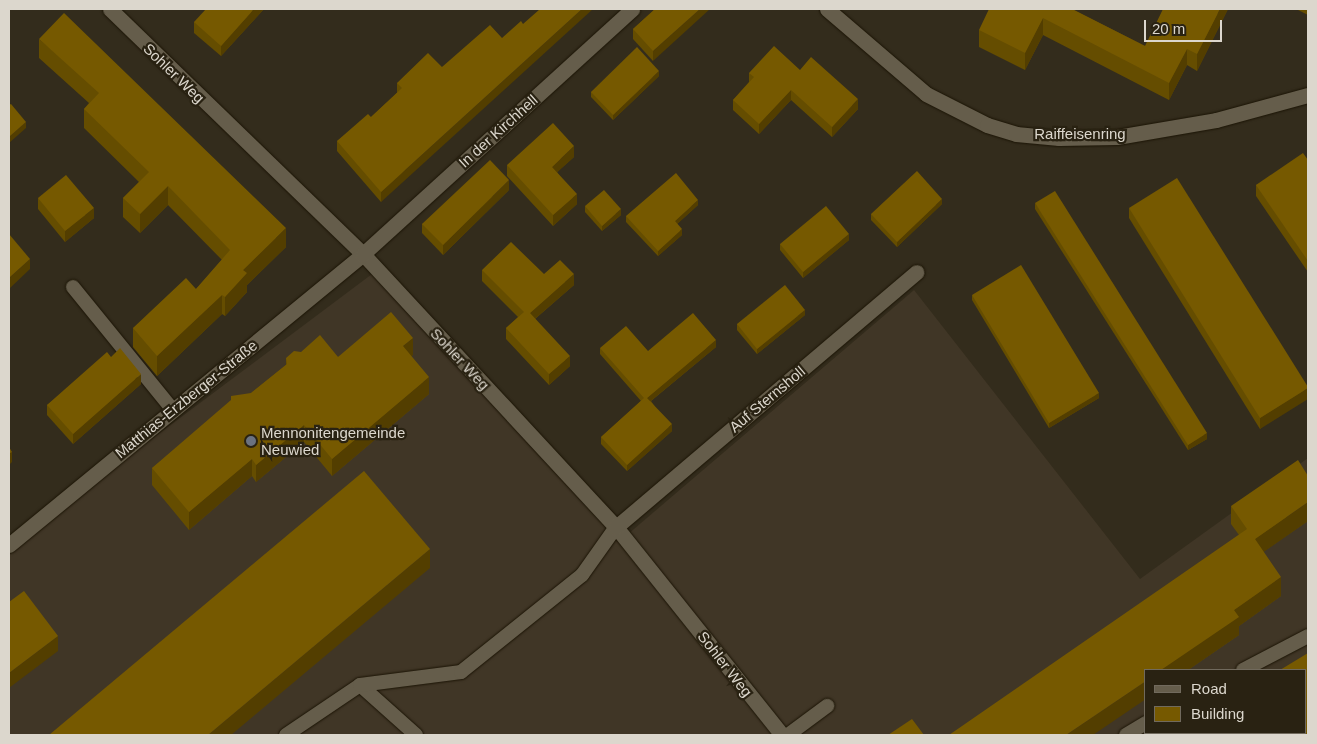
<!DOCTYPE html>
<meta charset="utf-8">
<style>
body{margin:0}
#map{position:relative;width:1317px;height:744px;overflow:hidden;background:#332c1c;font-family:Arial,sans-serif}
div>[style]{position:absolute}
[style*='--x']{left:calc(var(--x)*1px);top:calc(var(--y)*1px);width:calc(var(--w)*1px);rotate:calc(var(--a)*1deg)}
.industrial>*{inset:0;background:#403626}
.roads{filter:drop-shadow(0 0 1px #1b1405) drop-shadow(0 0 1px #1b1405)}
.lane>*{height:14px;margin:-7px;padding:0 7px;transform-origin:7px;border-radius:7px;background:#655d4b}
.street>*{height:15px;margin:-7.5px;padding:0 7.5px;transform-origin:7.5px;border-radius:7.5px;background:#655d4b}
.wall>*{inset:0;background:#654d00}
.shaded-wall>*{inset:0;background:#533e00}
.building>*{inset:0;background:#765900}
.dots>*{width:14px;height:14px;translate:-50% -50%;box-sizing:border-box;border:2px solid #292212;border-radius:50%}
span{translate:-50% -50%;white-space:nowrap;text-align:center;line-height:1.15;-webkit-text-stroke:4.5px #292212;paint-order:stroke}
.street-label{font-size:15px;color:#dcd7cd}
.poi-label{font-size:15px;color:#dcd7cd}
.left{translate:0 -50%;text-align:left}
.frame{position:absolute;inset:0;border:10px solid #dcd7cd;pointer-events:none}
.legend{position:absolute;left:1144px;top:669px;width:162px;height:65px;box-sizing:border-box;background:#292212;border:1px solid #716a5d;margin:0;padding:6px 9px;list-style:none;font-size:15px;color:#dcd7cd}
.legend li{display:flex;align-items:center;gap:10px;height:25px}
.legend b{width:25px;border:1px solid #716a5d}
.scale{position:absolute;left:1144px;top:20px;width:78px;height:22px;box-sizing:border-box;border:2px solid #dcd7cd;border-top:0;padding-left:6px;font-size:15px;line-height:18px;white-space:nowrap;color:#dcd7cd;-webkit-text-stroke:4px #292212;paint-order:stroke}
</style>
<div id="map">
<div class="industrial">
<div style="clip-path:polygon(evenodd,376px 271px,620px 541px,914px 290px,1140px 579px,1308px 458px,1308px 735px,9px 735px,9px 546px,376px 271px,1146px 670px,1306px 670px,1306px 733px,1146px 733px,1146px 670px)"></div>
</div>
<div class="roads">
<div class="lane">
<div style="--x:73;--y:287;--w:159;--a:50.9"></div>
<div style="--x:1243;--y:670;--w:73;--a:-27.6"></div>
<div style="--x:286;--y:735;--w:89;--a:-34"></div>
<div style="--x:416;--y:735;--w:75;--a:-138.2"></div>
<div style="--x:360;--y:685;--w:102;--a:-7.3"></div>
<div style="--x:461;--y:672;--w:155;--a:-38.7"></div>
<div style="--x:582;--y:575;--w:59;--a:-54.7"></div>
<div style="--x:788;--y:735;--w:49;--a:-36.6"></div>
<div style="--x:1126;--y:735;--w:23;--a:-31"></div>
</div>
<div class="street">
<div style="--x:110;--y:9;--w:352;--a:44.1"></div>
<div style="--x:363;--y:254;--w:372;--a:47.2"></div>
<div style="--x:616;--y:527;--w:266;--a:51.4"></div>
<div style="--x:827;--y:9;--w:130;--a:40.6"></div>
<div style="--x:926;--y:94;--w:68;--a:26.9"></div>
<div style="--x:987;--y:125;--w:30;--a:17"></div>
<div style="--x:1016;--y:134;--w:43;--a:5.3"></div>
<div style="--x:1059;--y:138;--w:58;--a:-1"></div>
<div style="--x:1117;--y:137;--w:100;--a:-9.7"></div>
<div style="--x:1216;--y:120;--w:95;--a:-15.2"></div>
<div style="--x:616;--y:527;--w:394;--a:-40.3"></div>
<div style="--x:9;--y:545;--w:458;--a:-39.4"></div>
<div style="--x:363;--y:254;--w:364;--a:-42.3"></div>
</div>
</div>
<div class="wall">
<div style="clip-path:polygon(264px 9px,221px 56px,194px 33px,194px 22px)"></div>
<div style="clip-path:polygon(655px 9px,653px 61px,633px 39px,633px 29px)"></div>
<div style="clip-path:polygon(1072px 9px,1145px 46px,1228px 9px,1197px 71px,1187px 65px,1169px 100px,1043px 35px,1025px 70px,979px 47px,979px 30px)"></div>
<div style="clip-path:polygon(1296px 9px,1308px 9px,1308px 15px)"></div>
<div style="clip-path:polygon(502px 38px,381px 202px,337px 151px,337px 141px,371px 117px,397px 93px,397px 83px,442px 67px)"></div>
<div style="clip-path:polygon(39px 39px,286px 247px,247px 285px,247px 292px,225px 316px,222px 314px,157px 376px,133px 347px,133px 328px,196px 289px,222px 260px,168px 205px,140px 233px,123px 217px,123px 198px,139px 182px,84px 128px,84px 109px,89px 103px,39px 58px)"></div>
<div style="clip-path:polygon(800px 70px,858px 109px,832px 137px,791px 100px,759px 134px,733px 110px,733px 100px,749px 82px,749px 73px)"></div>
<div style="clip-path:polygon(659px 76px,613px 120px,591px 97px,591px 92px)"></div>
<div style="clip-path:polygon(574px 157px,557px 172px,577px 204px,553px 226px,507px 176px,507px 165px)"></div>
<div style="clip-path:polygon(1308px 160px,1308px 272px,1256px 196px,1256px 185px)"></div>
<div style="clip-path:polygon(509px 190px,443px 255px,422px 233px,422px 224px)"></div>
<div style="clip-path:polygon(38px 198px,94px 218px,65px 242px,38px 209px)"></div>
<div style="clip-path:polygon(1035px 203px,1207px 439px,1188px 450px,1035px 209px)"></div>
<div style="clip-path:polygon(942px 204px,897px 247px,871px 220px,871px 214px)"></div>
<div style="clip-path:polygon(698px 205px,677px 224px,682px 235px,658px 256px,626px 222px,626px 216px)"></div>
<div style="clip-path:polygon(585px 206px,621px 215px,602px 231px,585px 212px)"></div>
<div style="clip-path:polygon(1129px 208px,1308px 387px,1260px 429px,1129px 218px)"></div>
<div style="clip-path:polygon(849px 240px,803px 278px,780px 250px,780px 244px)"></div>
<div style="clip-path:polygon(482px 270px,544px 274px,574px 285px,535px 319px,570px 366px,549px 385px,506px 339px,506px 328px,518px 317px,482px 281px)"></div>
<div style="clip-path:polygon(972px 295px,1099px 398px,1049px 428px,972px 300px)"></div>
<div style="clip-path:polygon(805px 315px,757px 354px,737px 330px,737px 324px)"></div>
<div style="clip-path:polygon(716px 347px,651px 401px,672px 431px,627px 471px,601px 444px,601px 437px,641px 401px,600px 354px,600px 348px,648px 351px)"></div>
<div style="clip-path:polygon(413px 355px,411px 356px,429px 394px,332px 476px,304px 442px,256px 482px,252px 476px,189px 530px,152px 485px,152px 468px,251px 393px,286px 365px,286px 358px)"></div>
<div style="clip-path:polygon(111px 357px,141px 384px,73px 444px,47px 415px,47px 405px)"></div>
<div style="clip-path:polygon(1231px 506px,1308px 521px,1263px 552px,1281px 596px,1239px 626px,1239px 635px,1188px 670px,1239px 535px,1231px 524px)"></div>
</div>
<div class="shaded-wall">
<div style="clip-path:polygon(254px 9px,264px 9px,221px 56px,221px 46px)"></div>
<div style="clip-path:polygon(582px 9px,593px 9px,381px 202px,381px 192px)"></div>
<div style="clip-path:polygon(700px 9px,710px 9px,653px 61px,653px 51px)"></div>
<div style="clip-path:polygon(1220px 9px,1228px 9px,1197px 71px,1197px 54px)"></div>
<div style="clip-path:polygon(1043px 18px,1043px 35px,1025px 70px,1025px 53px)"></div>
<div style="clip-path:polygon(1187px 49px,1187px 65px,1169px 100px,1169px 83px)"></div>
<div style="clip-path:polygon(659px 71px,659px 76px,613px 120px,613px 115px)"></div>
<div style="clip-path:polygon(791px 90px,791px 100px,759px 134px,759px 124px)"></div>
<div style="clip-path:polygon(858px 99px,858px 109px,832px 137px,832px 127px)"></div>
<div style="clip-path:polygon(26px 122px,26px 128px,9px 143px,9px 137px)"></div>
<div style="clip-path:polygon(574px 146px,574px 157px,552px 177px,552px 167px)"></div>
<div style="clip-path:polygon(509px 180px,509px 190px,443px 255px,443px 245px)"></div>
<div style="clip-path:polygon(168px 186px,168px 205px,140px 233px,140px 214px)"></div>
<div style="clip-path:polygon(577px 194px,577px 204px,553px 226px,553px 215px)"></div>
<div style="clip-path:polygon(942px 199px,942px 204px,897px 247px,897px 242px)"></div>
<div style="clip-path:polygon(698px 200px,698px 205px,675px 226px,675px 221px)"></div>
<div style="clip-path:polygon(94px 208px,94px 218px,65px 242px,65px 231px)"></div>
<div style="clip-path:polygon(621px 209px,621px 215px,602px 231px,602px 226px)"></div>
<div style="clip-path:polygon(286px 228px,286px 247px,247px 285px,247px 292px,225px 316px,225px 297px,243px 270px)"></div>
<div style="clip-path:polygon(682px 229px,682px 235px,658px 256px,658px 251px)"></div>
<div style="clip-path:polygon(849px 234px,849px 240px,803px 278px,803px 272px)"></div>
<div style="clip-path:polygon(30px 259px,30px 269px,9px 289px,9px 278px)"></div>
<div style="clip-path:polygon(574px 274px,574px 285px,530px 323px,530px 313px)"></div>
<div style="clip-path:polygon(222px 295px,222px 314px,157px 376px,157px 356px)"></div>
<div style="clip-path:polygon(805px 310px,805px 315px,757px 354px,757px 349px)"></div>
<div style="clip-path:polygon(413px 338px,413px 355px,403px 363px,403px 346px)"></div>
<div style="clip-path:polygon(716px 340px,716px 347px,647px 404px,647px 398px)"></div>
<div style="clip-path:polygon(570px 356px,570px 366px,549px 385px,549px 374px)"></div>
<div style="clip-path:polygon(141px 374px,141px 384px,73px 444px,73px 434px)"></div>
<div style="clip-path:polygon(429px 377px,429px 394px,332px 476px,332px 459px)"></div>
<div style="clip-path:polygon(1308px 388px,1308px 399px,1260px 429px,1260px 418px)"></div>
<div style="clip-path:polygon(1099px 393px,1099px 398px,1049px 428px,1049px 423px)"></div>
<div style="clip-path:polygon(672px 424px,672px 431px,627px 471px,627px 465px)"></div>
<div style="clip-path:polygon(304px 425px,304px 442px,256px 482px,256px 465px)"></div>
<div style="clip-path:polygon(1207px 433px,1207px 439px,1188px 450px,1188px 445px)"></div>
<div style="clip-path:polygon(12px 452px,12px 462px,9px 465px,9px 454px)"></div>
<div style="clip-path:polygon(252px 459px,252px 476px,189px 530px,189px 512px)"></div>
<div style="clip-path:polygon(1308px 502px,1308px 521px,1255px 558px,1255px 539px)"></div>
<div style="clip-path:polygon(430px 549px,430px 568px,231px 735px,208px 735px)"></div>
<div style="clip-path:polygon(1281px 577px,1281px 596px,1239px 626px,1239px 635px,1188px 670px,1161px 670px,1234px 610px)"></div>
<div style="clip-path:polygon(58px 636px,58px 651px,9px 688px,9px 673px)"></div>
<div style="clip-path:polygon(1146px 681px,1146px 699px,1093px 735px,1066px 735px)"></div>
</div>
<div class="building">
<div style="clip-path:polygon(206px 9px,254px 9px,221px 46px,194px 22px)"></div>
<div style="clip-path:polygon(540px 9px,582px 9px,381px 192px,337px 141px,368px 114px,371px 117px,402px 88px,397px 83px,428px 53px,442px 67px,490px 25px,502px 38px,521px 21px,523px 24px)"></div>
<div style="clip-path:polygon(655px 9px,700px 9px,653px 51px,633px 29px)"></div>
<div style="clip-path:polygon(989px 9px,1072px 9px,1145px 46px,1163px 9px,1220px 9px,1197px 54px,1187px 49px,1169px 83px,1043px 18px,1025px 53px,979px 30px)"></div>
<div style="clip-path:polygon(64px 13px,286px 228px,243px 270px,247px 273px,225px 297px,222px 295px,157px 356px,133px 328px,186px 278px,196px 289px,230px 250px,168px 186px,140px 214px,123px 198px,149px 172px,84px 109px,99px 93px,39px 39px)"></div>
<div style="clip-path:polygon(774px 46px,800px 70px,811px 57px,858px 99px,832px 127px,791px 90px,759px 124px,733px 100px,754px 77px,749px 73px)"></div>
<div style="clip-path:polygon(637px 47px,659px 71px,613px 115px,591px 92px)"></div>
<div style="clip-path:polygon(11px 104px,26px 122px,9px 137px,9px 105px)"></div>
<div style="clip-path:polygon(553px 123px,574px 146px,552px 167px,577px 194px,553px 215px,507px 165px)"></div>
<div style="clip-path:polygon(1303px 153px,1308px 160px,1308px 261px,1256px 185px)"></div>
<div style="clip-path:polygon(490px 160px,509px 180px,443px 245px,422px 224px)"></div>
<div style="clip-path:polygon(917px 171px,942px 199px,897px 242px,871px 214px)"></div>
<div style="clip-path:polygon(676px 173px,698px 200px,675px 221px,682px 229px,658px 251px,626px 216px)"></div>
<div style="clip-path:polygon(66px 175px,94px 208px,65px 231px,38px 198px)"></div>
<div style="clip-path:polygon(1177px 178px,1308px 387px,1308px 388px,1260px 418px,1129px 208px)"></div>
<div style="clip-path:polygon(604px 190px,621px 209px,602px 226px,585px 206px)"></div>
<div style="clip-path:polygon(1055px 191px,1207px 433px,1188px 445px,1035px 203px)"></div>
<div style="clip-path:polygon(826px 206px,849px 234px,803px 272px,780px 244px)"></div>
<div style="clip-path:polygon(9px 234px,30px 259px,9px 278px)"></div>
<div style="clip-path:polygon(511px 242px,544px 274px,560px 260px,574px 274px,530px 313px,570px 356px,549px 374px,506px 328px,524px 312px,482px 270px)"></div>
<div style="clip-path:polygon(1021px 265px,1099px 393px,1049px 423px,972px 295px)"></div>
<div style="clip-path:polygon(785px 285px,805px 310px,757px 349px,737px 324px)"></div>
<div style="clip-path:polygon(391px 312px,413px 338px,403px 346px,429px 377px,332px 459px,304px 425px,256px 465px,252px 459px,189px 512px,152px 468px,231px 400px,231px 396px,251px 393px,287px 364px,286px 358px,294px 351px,301px 352px,320px 335px,338px 357px)"></div>
<div style="clip-path:polygon(693px 313px,716px 340px,647px 398px,672px 424px,627px 465px,601px 437px,644px 398px,600px 348px,626px 326px,648px 351px)"></div>
<div style="clip-path:polygon(120px 348px,141px 374px,73px 434px,47px 405px,107px 352px,111px 357px)"></div>
<div style="clip-path:polygon(9px 447px,12px 452px,9px 454px)"></div>
<div style="clip-path:polygon(1298px 460px,1308px 476px,1308px 502px,1255px 539px,1281px 577px,1234px 610px,1239px 617px,1161px 670px,1146px 670px,1146px 681px,1066px 735px,949px 735px,1247px 529px,1231px 506px)"></div>
<div style="clip-path:polygon(364px 471px,430px 549px,208px 735px,49px 735px)"></div>
<div style="clip-path:polygon(24px 591px,58px 636px,9px 673px,9px 602px)"></div>
<div style="clip-path:polygon(1308px 653px,1308px 735px,1174px 735px,1178px 733px,1306px 733px,1306px 670px,1280px 670px)"></div>
<div style="clip-path:polygon(912px 719px,924px 735px,888px 735px)"></div>
</div>
<div class="dots">
<div style="left:251px;top:441px;background:#6b7280"></div>
</div>
<div class="street-label">
<span style="left:174px;top:73px;rotate:44deg">Sohler Weg</span>
<span style="left:498px;top:131px;rotate:-42deg">In der Kirchhell</span>
<span style="left:1080px;top:134px">Raiffeisenring</span>
<span style="left:460px;top:359px;rotate:47deg">Sohler Weg</span>
<span style="left:186px;top:399px;rotate:-39deg">Matthias-Erzberger-Straße</span>
<span style="left:767px;top:399px;rotate:-40deg">Auf Sternsholl</span>
<span style="left:725px;top:664px;rotate:52deg">Sohler Weg</span>
</div>
<div class="poi-label">
<span class="left" style="left:261px;top:441px">Mennonitengemeinde<br>Neuwied</span>
</div>
<div class="frame"></div>
<ul class="legend">
<li><b style="height:6px;background:#655d4b"></b>Road</li>
<li><b style="height:14px;background:#765900"></b>Building</li>
</ul>
<div class="scale">20 m</div>
</div>
